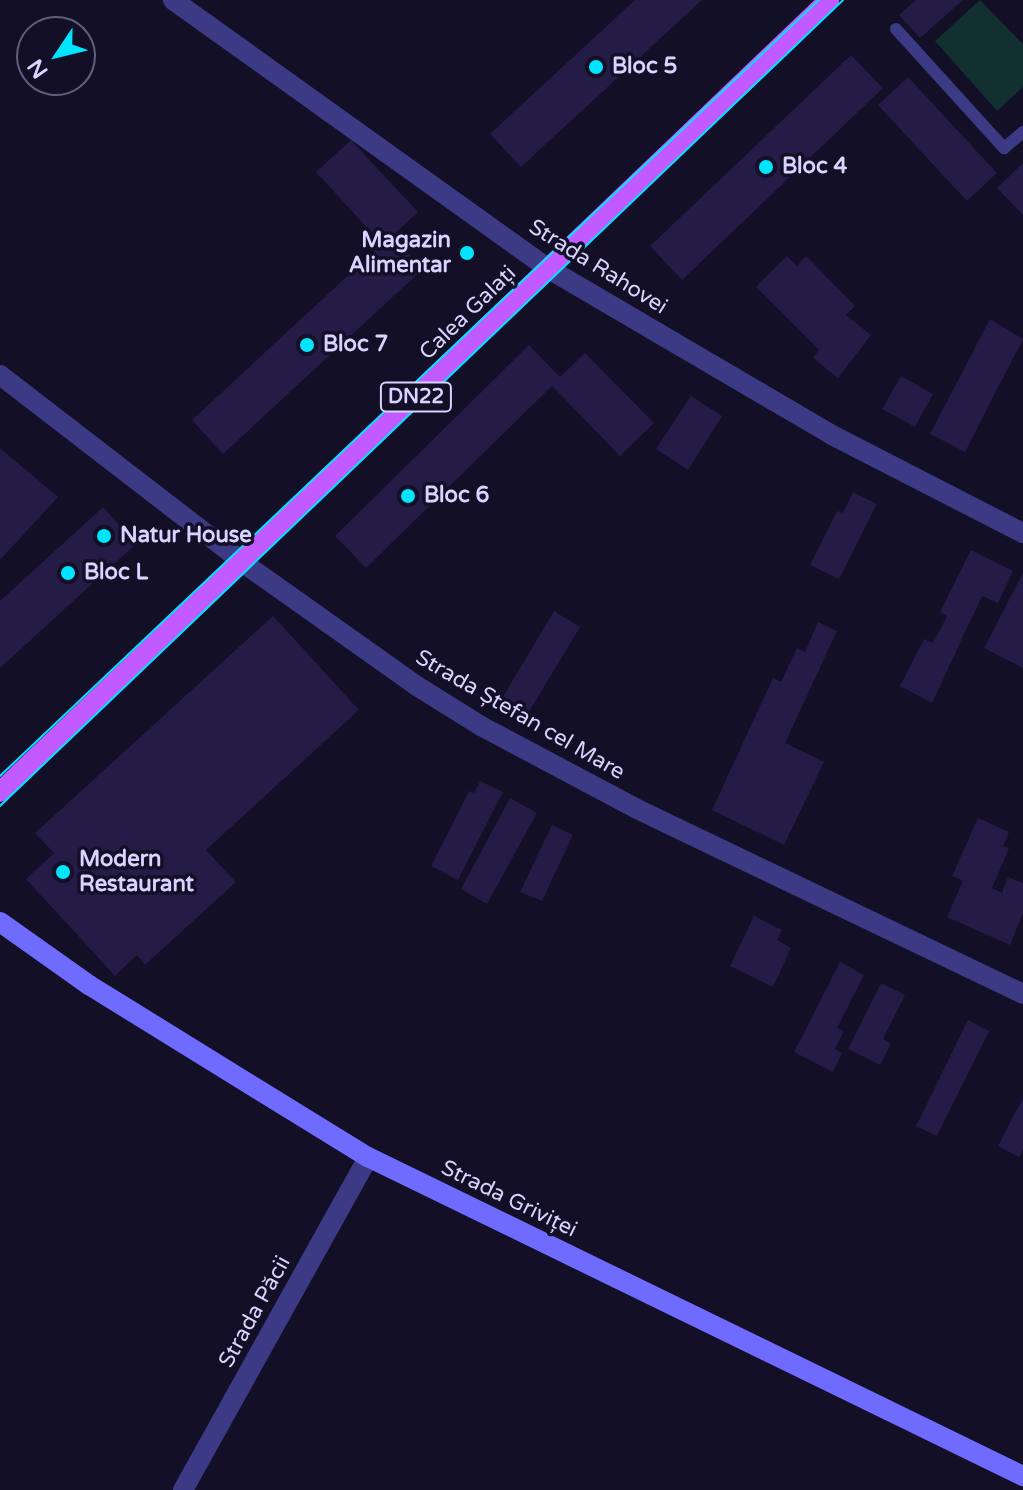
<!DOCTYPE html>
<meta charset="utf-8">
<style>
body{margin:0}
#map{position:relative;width:1023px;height:1490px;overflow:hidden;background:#130f26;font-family:"Varela Round",sans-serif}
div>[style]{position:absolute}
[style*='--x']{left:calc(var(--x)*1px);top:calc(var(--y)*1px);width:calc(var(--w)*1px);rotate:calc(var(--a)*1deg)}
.green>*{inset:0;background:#12302f}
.building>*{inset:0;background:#241b47}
.service>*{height:12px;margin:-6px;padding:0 6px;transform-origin:6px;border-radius:6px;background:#3d3a85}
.minor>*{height:20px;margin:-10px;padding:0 10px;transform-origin:10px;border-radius:10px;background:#3d3a85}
.secondary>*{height:20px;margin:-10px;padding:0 10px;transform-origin:10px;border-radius:10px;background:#6f6bff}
.primary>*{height:20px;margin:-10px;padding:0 10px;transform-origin:10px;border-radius:10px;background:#c25bff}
.tram>*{height:2px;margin:-1px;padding:0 1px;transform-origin:1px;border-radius:1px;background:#00e5ff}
.dots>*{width:22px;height:22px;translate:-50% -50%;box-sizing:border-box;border:4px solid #130f26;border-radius:50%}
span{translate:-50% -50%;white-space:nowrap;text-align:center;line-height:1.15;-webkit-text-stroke:7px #130f26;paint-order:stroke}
.shield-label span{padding:2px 6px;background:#130f26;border:2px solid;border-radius:6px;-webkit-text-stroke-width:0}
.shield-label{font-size:20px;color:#d9d4ff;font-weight:700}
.poi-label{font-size:22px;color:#d9d4ff;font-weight:700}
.left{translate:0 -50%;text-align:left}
.right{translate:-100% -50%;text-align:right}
.street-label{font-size:22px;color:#d9d4ff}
.north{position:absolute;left:16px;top:16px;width:80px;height:80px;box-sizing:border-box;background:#130f26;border:2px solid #625e7d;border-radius:50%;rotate:235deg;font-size:22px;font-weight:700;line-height:32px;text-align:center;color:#d9d4ff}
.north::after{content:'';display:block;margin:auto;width:28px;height:36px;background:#00e5ff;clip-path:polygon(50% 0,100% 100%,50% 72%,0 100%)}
</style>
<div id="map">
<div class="green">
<div style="clip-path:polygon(980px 0,1023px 44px,1023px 87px,997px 111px,935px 41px)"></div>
</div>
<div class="building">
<div style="clip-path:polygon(635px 0,702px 0,521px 167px,490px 134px)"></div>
<div style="clip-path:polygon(916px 0,963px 0,920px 38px,899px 15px)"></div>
<div style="clip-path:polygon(851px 55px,883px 88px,682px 280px,650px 246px)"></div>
<div style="clip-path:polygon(908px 77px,997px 173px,967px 201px,878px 105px)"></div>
<div style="clip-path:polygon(351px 140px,418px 212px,392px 236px,423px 269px,223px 454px,192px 420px,382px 244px,316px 172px)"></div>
<div style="clip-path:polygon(1023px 163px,1023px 215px,997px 188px)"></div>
<div style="clip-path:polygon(787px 256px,797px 266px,806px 256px,855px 306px,846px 315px,871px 335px,838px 378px,813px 358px,819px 350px,756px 287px)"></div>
<div style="clip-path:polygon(990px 319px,1023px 339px,965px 452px,930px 434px)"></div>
<div style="clip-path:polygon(529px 345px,560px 377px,585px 353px,654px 423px,620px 456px,552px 386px,366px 568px,335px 536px)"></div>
<div style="clip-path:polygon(901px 376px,933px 394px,915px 427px,882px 409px)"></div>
<div style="clip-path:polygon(691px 396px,722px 416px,688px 470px,656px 449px)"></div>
<div style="clip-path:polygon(0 448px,58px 497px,0 560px)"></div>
<div style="clip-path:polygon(853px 492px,877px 504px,839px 579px,810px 565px,837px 511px,843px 513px)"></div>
<div style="clip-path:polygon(103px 507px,136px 544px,0 668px,0 601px)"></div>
<div style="clip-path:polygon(971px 550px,1013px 571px,998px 603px,982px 596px,932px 703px,900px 686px,924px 639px,933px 643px,947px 616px,940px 612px)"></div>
<div style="clip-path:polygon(1023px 573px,1023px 668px,984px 648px)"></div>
<div style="clip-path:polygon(554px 611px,580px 627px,527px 715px,501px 700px)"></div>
<div style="clip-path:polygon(273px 616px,359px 710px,206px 850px,236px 882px,145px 965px,137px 955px,115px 976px,26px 879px,54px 853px,35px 833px)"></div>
<div style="clip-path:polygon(818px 622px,837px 631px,785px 743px,824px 762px,784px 845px,712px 810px,773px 678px,781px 682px,797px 648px,805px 652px)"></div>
<div style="clip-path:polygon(480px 781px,503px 792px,458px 880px,431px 866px,469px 791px,474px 793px)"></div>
<div style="clip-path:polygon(510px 798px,537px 813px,487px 904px,461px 889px)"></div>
<div style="clip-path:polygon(978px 818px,1009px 832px,1003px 846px,1009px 848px,992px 888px,1002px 893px,1008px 877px,1023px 883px,1023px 913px,1010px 945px,947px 917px,963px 881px,952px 876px)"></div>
<div style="clip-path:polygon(552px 825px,573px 835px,542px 901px,520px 892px)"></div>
<div style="clip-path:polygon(754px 916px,782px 930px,777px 940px,791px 948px,773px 987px,730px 966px)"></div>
<div style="clip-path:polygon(840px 962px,864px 975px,837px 1028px,844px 1031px,835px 1049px,842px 1053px,833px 1072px,794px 1052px)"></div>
<div style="clip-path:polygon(881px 983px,905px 995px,883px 1039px,891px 1043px,880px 1065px,848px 1049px)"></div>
<div style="clip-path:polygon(968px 1020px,989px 1031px,937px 1136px,916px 1126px)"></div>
<div style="clip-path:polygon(1023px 1098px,1023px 1149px,1019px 1157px,998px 1146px)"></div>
</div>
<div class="service">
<div style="--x:896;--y:29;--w:161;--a:47.8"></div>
<div style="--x:1004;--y:148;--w:25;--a:-40"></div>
</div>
<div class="minor">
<div style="--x:173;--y:0;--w:462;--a:35.6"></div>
<div style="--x:549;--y:269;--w:328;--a:30.4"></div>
<div style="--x:832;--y:435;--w:215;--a:27.2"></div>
<div style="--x:0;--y:375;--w:314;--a:37.6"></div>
<div style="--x:249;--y:567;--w:206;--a:35.3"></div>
<div style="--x:417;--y:686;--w:75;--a:32"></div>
<div style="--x:481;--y:726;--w:174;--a:28"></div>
<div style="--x:635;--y:808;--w:430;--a:25.6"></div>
<div style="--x:183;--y:1490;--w:381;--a:-60.9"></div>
</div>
<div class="secondary">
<div style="--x:0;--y:922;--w:109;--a:35.3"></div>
<div style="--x:89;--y:985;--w:328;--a:31.7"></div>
<div style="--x:368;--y:1157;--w:729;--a:25.97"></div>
</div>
<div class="primary">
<div style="--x:0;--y:792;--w:1147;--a:-43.69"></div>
</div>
<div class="tram">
<div style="--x:0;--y:776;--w:1128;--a:-43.46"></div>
<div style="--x:0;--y:806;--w:1166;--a:-43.71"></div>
</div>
<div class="dots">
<div style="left:596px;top:67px;background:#00e5ff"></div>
<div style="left:766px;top:167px;background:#00e5ff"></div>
<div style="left:467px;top:253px;background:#00e5ff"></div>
<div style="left:307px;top:345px;background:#00e5ff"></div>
<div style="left:408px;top:496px;background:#00e5ff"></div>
<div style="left:104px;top:536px;background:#00e5ff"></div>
<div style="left:68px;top:573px;background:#00e5ff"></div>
<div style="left:63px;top:872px;background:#00e5ff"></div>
</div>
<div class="shield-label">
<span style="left:416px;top:397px">DN22</span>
</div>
<div class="poi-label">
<span class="left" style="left:612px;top:67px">Bloc 5</span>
<span class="left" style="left:782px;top:167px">Bloc 4</span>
<span class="right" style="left:451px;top:253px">Magazin<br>Alimentar</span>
<span class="left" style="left:323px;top:345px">Bloc 7</span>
<span class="left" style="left:424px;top:496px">Bloc 6</span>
<span class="left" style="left:120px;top:536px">Natur House</span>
<span class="left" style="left:84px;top:573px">Bloc L</span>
<span class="left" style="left:79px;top:872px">Modern<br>Restaurant</span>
</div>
<div class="street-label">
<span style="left:598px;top:267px;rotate:32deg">Strada Rahovei</span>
<span style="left:468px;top:313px;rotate:-44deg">Calea Galați</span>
<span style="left:520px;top:715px;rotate:30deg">Strada Ștefan cel Mare</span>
<span style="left:509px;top:1199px;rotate:26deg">Strada Griviței</span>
<span style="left:255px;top:1312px;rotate:-61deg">Strada Păcii</span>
</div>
<div class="north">N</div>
</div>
